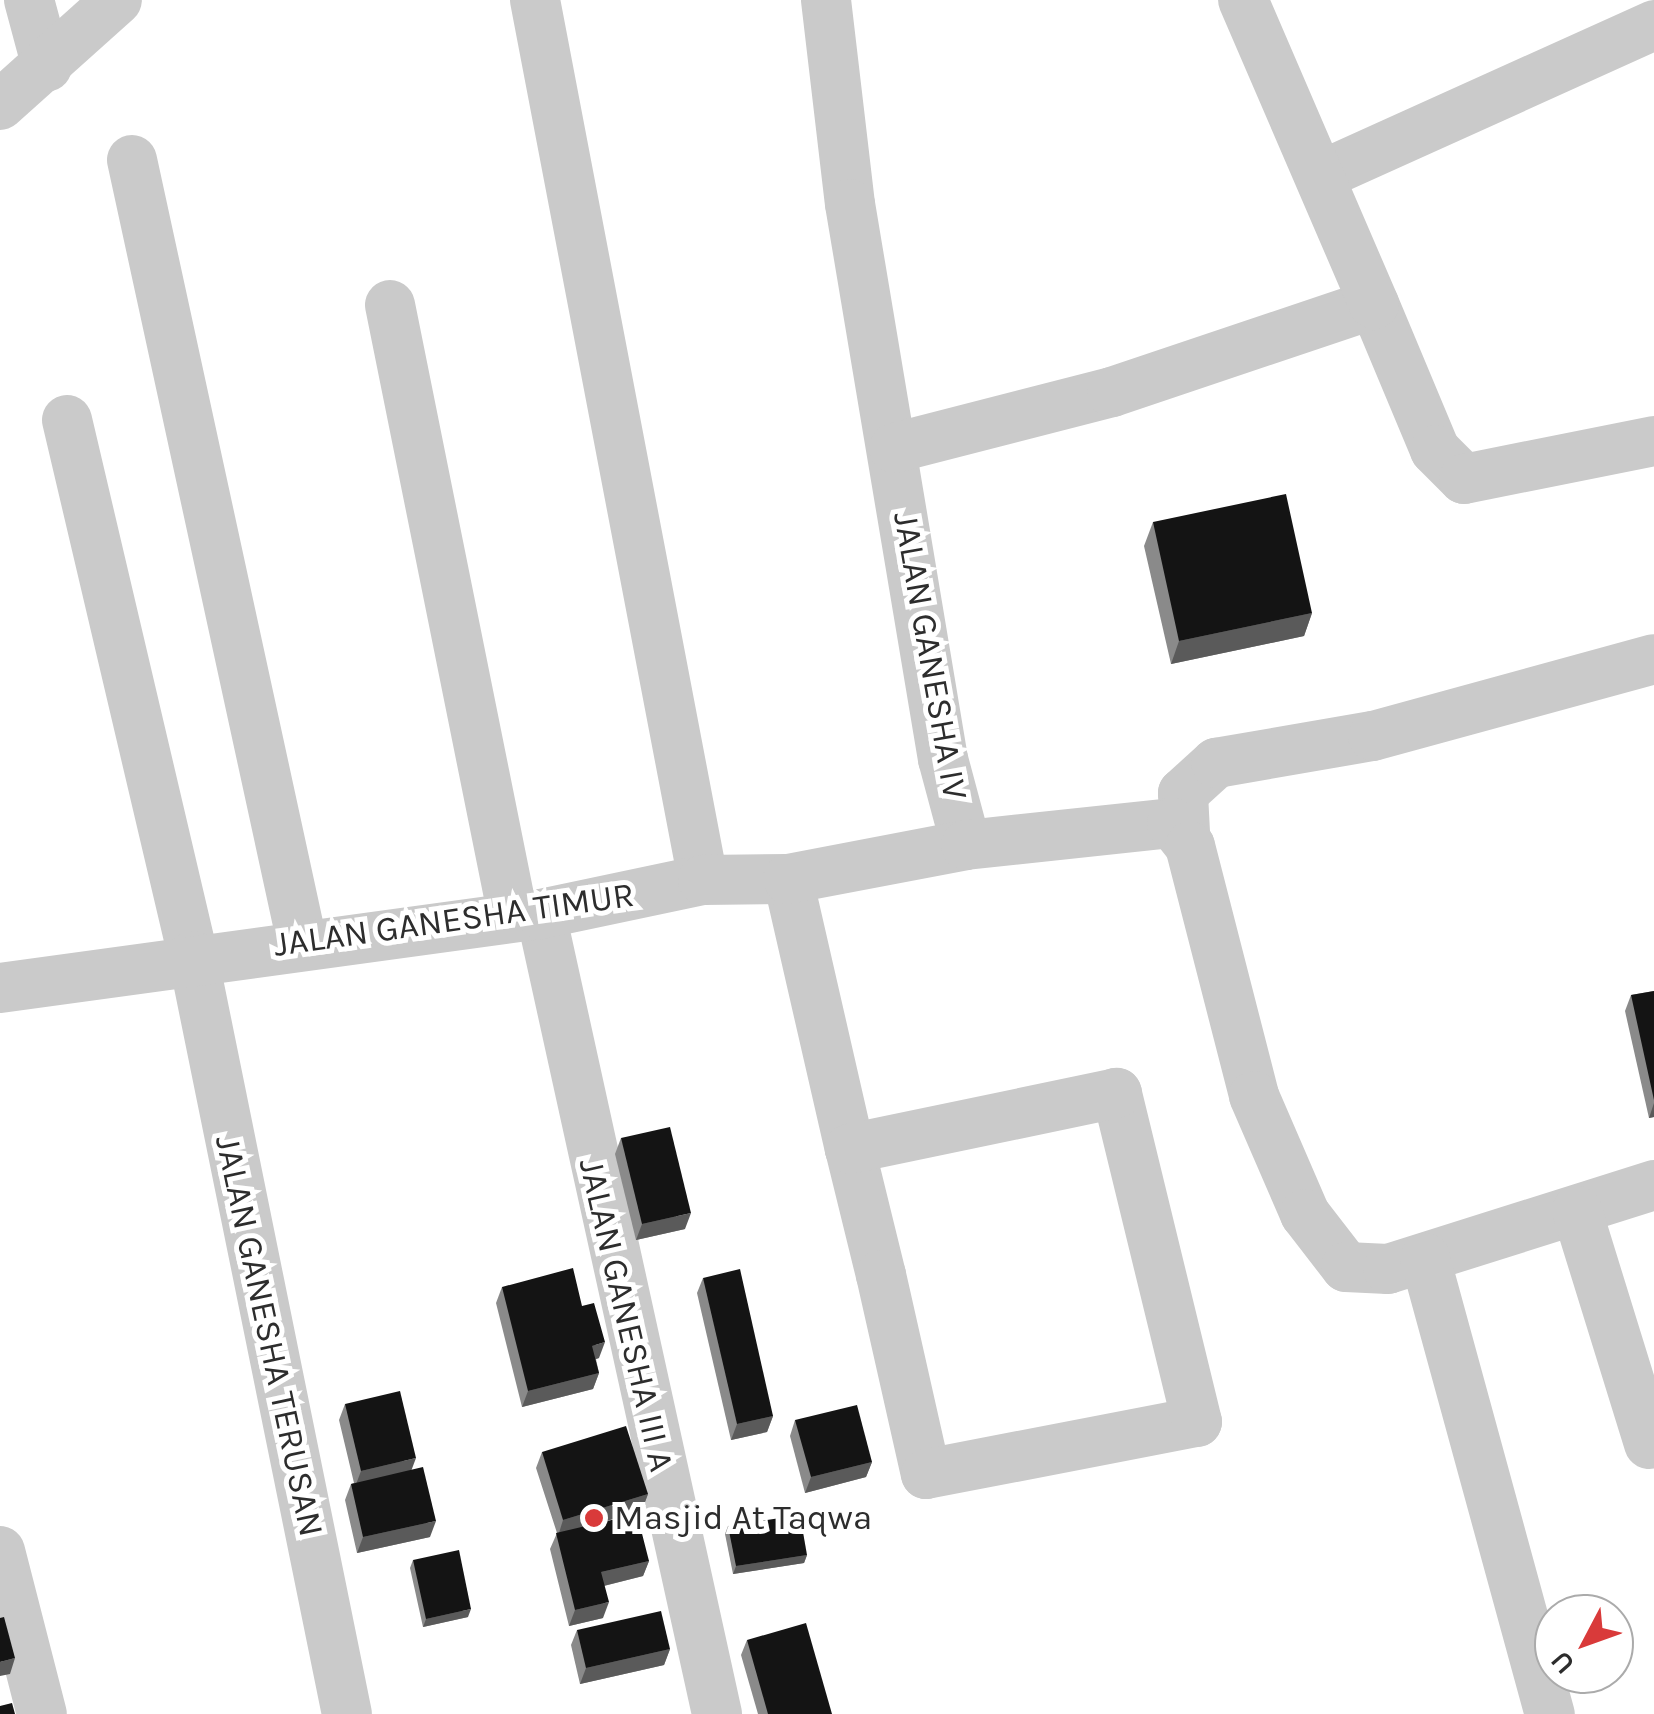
<!DOCTYPE html>
<style>
body{margin:0}
#map{position:relative;width:1654px;height:1714px;overflow:hidden;background:#fff;font-family:Karla,sans-serif}
div>[style]{position:absolute}
[style*='--x']{left:calc(var(--x)*1px);top:calc(var(--y)*1px);width:calc(var(--w)*1px);rotate:calc(var(--a)*1deg)}
.street>*{height:50px;margin:-25px;padding:0 25px;transform-origin:25px;border-radius:25px;background:#cacaca}
.wall>*{inset:0;background:#8a8a8a}
.shaded-wall>*{inset:0;background:#5a5a5a}
.building>*{inset:0;background:#141414}
.dots>*{width:28px;height:28px;translate:-50% -50%;box-sizing:border-box;border:5px solid #fff;border-radius:50%}
span{translate:-50% -50%;white-space:nowrap;text-align:center;line-height:1.15;-webkit-text-stroke:10px #fff;paint-order:stroke}
.street-label{font-size:35px;color:#2d2d2d}
.poi-label{font-size:35px;color:#2d2d2d}
.left{translate:0 -50%;text-align:left}
.north{position:absolute;left:1534px;top:1594px;width:100px;height:100px;box-sizing:border-box;background:#fff;border:2px solid #ababab;border-radius:50%;rotate:229deg;font-size:28px;font-weight:700;line-height:40px;text-align:center;color:#2d2d2d}
.north::after{content:'';display:block;margin:auto;width:35px;height:45px;background:#d93a3a;clip-path:polygon(50% 0,100% 100%,50% 72%,0 100%)}
</style>
<div id="map">
<div class="street">
<div style="--x:29;--y:0;--w:69;--a:75"></div>
<div style="--x:535;--y:0;--w:896;--a:79.19"></div>
<div style="--x:826;--y:0;--w:205;--a:83.3"></div>
<div style="--x:850;--y:204;--w:563;--a:80.49"></div>
<div style="--x:943;--y:759;--w:89;--a:75"></div>
<div style="--x:0;--y:105;--w:157;--a:-41.9"></div>
<div style="--x:132;--y:160;--w:800;--a:77.74"></div>
<div style="--x:1320;--y:176;--w:367;--a:-24.3"></div>
<div style="--x:1374;--y:304;--w:158;--a:67.3"></div>
<div style="--x:1435;--y:450;--w:41;--a:45"></div>
<div style="--x:1464;--y:479;--w:194;--a:-11.3"></div>
<div style="--x:390;--y:305;--w:623;--a:78.62"></div>
<div style="--x:67;--y:420;--w:551;--a:76.77"></div>
<div style="--x:193;--y:956;--w:773;--a:78.52"></div>
<div style="--x:894;--y:448;--w:225;--a:-14.4"></div>
<div style="--x:1112;--y:392;--w:276;--a:-18.6"></div>
<div style="--x:1374;--y:304;--w:331;--a:-113.3"></div>
<div style="--x:1185;--y:832;--w:39;--a:-93"></div>
<div style="--x:1183;--y:793;--w:45;--a:-42.3"></div>
<div style="--x:1216;--y:763;--w:159;--a:-9.8"></div>
<div style="--x:1373;--y:736;--w:291;--a:-15.3"></div>
<div style="--x:788;--y:879;--w:277;--a:77.1"></div>
<div style="--x:850;--y:1149;--w:130;--a:76.2"></div>
<div style="--x:881;--y:1275;--w:204;--a:77.3"></div>
<div style="--x:926;--y:1474;--w:276;--a:-10.9"></div>
<div style="--x:1197;--y:1422;--w:339;--a:-103.7"></div>
<div style="--x:1117;--y:1093;--w:273;--a:168.2"></div>
<div style="--x:541;--y:914;--w:819;--a:77.59"></div>
<div style="--x:0;--y:988;--w:546;--a:-7.79"></div>
<div style="--x:541;--y:914;--w:166;--a:-11.9"></div>
<div style="--x:703;--y:880;--w:85;--a:-0.7"></div>
<div style="--x:788;--y:879;--w:181;--a:-10.8"></div>
<div style="--x:966;--y:845;--w:207;--a:-6.1"></div>
<div style="--x:1172;--y:823;--w:29;--a:52"></div>
<div style="--x:1190;--y:846;--w:258;--a:75.6"></div>
<div style="--x:1254;--y:1096;--w:129;--a:66.6"></div>
<div style="--x:1305;--y:1214;--w:67;--a:52.3"></div>
<div style="--x:1346;--y:1267;--w:42;--a:2.7"></div>
<div style="--x:1388;--y:1269;--w:279;--a:-17.5"></div>
<div style="--x:1577;--y:1211;--w:244;--a:72.8"></div>
<div style="--x:1425;--y:1258;--w:473;--a:74.7"></div>
<div style="--x:0;--y:1551;--w:168;--a:75.6"></div>
</div>
<div class="wall">
<div style="clip-path:polygon(1153px 522px,1312px 613px,1304px 636px,1171px 664px,1144px 546px)"></div>
<div style="clip-path:polygon(1654px 991px,1654px 1117px,1649px 1118px,1625px 1011px,1631px 995px)"></div>
<div style="clip-path:polygon(621px 1138px,685px 1229px,636px 1240px,615px 1154px)"></div>
<div style="clip-path:polygon(703px 1278px,773px 1416px,767px 1432px,731px 1440px,697px 1293px)"></div>
<div style="clip-path:polygon(502px 1287px,582px 1306px,599px 1358px,596px 1359px,599px 1373px,593px 1389px,522px 1407px,496px 1303px)"></div>
<div style="clip-path:polygon(345px 1404px,411px 1470px,430px 1537px,357px 1553px,345px 1500px,351px 1484px,354px 1483px,339px 1420px)"></div>
<div style="clip-path:polygon(795px 1420px,872px 1462px,866px 1477px,805px 1493px,790px 1436px)"></div>
<div style="clip-path:polygon(542px 1452px,648px 1494px,642px 1510px,606px 1521px,649px 1561px,643px 1576px,604px 1586px,603px 1618px,569px 1626px,550px 1549px,557px 1533px,536px 1468px)"></div>
<div style="clip-path:polygon(728px 1526px,807px 1555px,804px 1563px,733px 1574px,725px 1534px)"></div>
<div style="clip-path:polygon(413px 1560px,468px 1617px,423px 1627px,410px 1568px)"></div>
<div style="clip-path:polygon(577px 1630px,670px 1649px,664px 1665px,580px 1684px,571px 1645px)"></div>
<div style="clip-path:polygon(747px 1640px,832px 1714px,758px 1714px,741px 1655px)"></div>
</div>
<div class="shaded-wall">
<div style="clip-path:polygon(1312px 613px,1304px 636px,1171px 664px,1179px 641px)"></div>
<div style="clip-path:polygon(1654px 1103px,1654px 1117px,1649px 1118px)"></div>
<div style="clip-path:polygon(691px 1213px,685px 1229px,636px 1240px,642px 1224px)"></div>
<div style="clip-path:polygon(605px 1342px,599px 1358px,586px 1362px,592px 1346px)"></div>
<div style="clip-path:polygon(599px 1373px,593px 1389px,522px 1407px,528px 1391px)"></div>
<div style="clip-path:polygon(773px 1416px,767px 1432px,731px 1440px,737px 1424px)"></div>
<div style="clip-path:polygon(416px 1458px,410px 1474px,355px 1487px,361px 1471px)"></div>
<div style="clip-path:polygon(872px 1462px,866px 1477px,805px 1493px,811px 1477px)"></div>
<div style="clip-path:polygon(648px 1494px,642px 1510px,558px 1536px,563px 1520px)"></div>
<div style="clip-path:polygon(436px 1521px,430px 1537px,357px 1553px,363px 1537px)"></div>
<div style="clip-path:polygon(807px 1555px,804px 1563px,733px 1574px,736px 1566px)"></div>
<div style="clip-path:polygon(649px 1561px,643px 1576px,595px 1588px,601px 1572px)"></div>
<div style="clip-path:polygon(609px 1602px,603px 1618px,569px 1626px,575px 1610px)"></div>
<div style="clip-path:polygon(471px 1609px,468px 1617px,423px 1627px,426px 1619px)"></div>
<div style="clip-path:polygon(670px 1649px,664px 1665px,580px 1684px,586px 1668px)"></div>
<div style="clip-path:polygon(15px 1658px,10px 1674px,0 1676px,0 1662px)"></div>
</div>
<div class="building">
<div style="clip-path:polygon(1286px 494px,1312px 613px,1179px 641px,1153px 522px)"></div>
<div style="clip-path:polygon(1654px 991px,1654px 1100px,1631px 995px)"></div>
<div style="clip-path:polygon(670px 1127px,691px 1213px,642px 1224px,621px 1138px)"></div>
<div style="clip-path:polygon(573px 1268px,582px 1306px,594px 1303px,605px 1342px,592px 1346px,599px 1373px,528px 1391px,502px 1287px)"></div>
<div style="clip-path:polygon(740px 1269px,773px 1416px,737px 1424px,703px 1278px)"></div>
<div style="clip-path:polygon(400px 1391px,416px 1458px,361px 1471px,345px 1404px)"></div>
<div style="clip-path:polygon(857px 1405px,872px 1462px,811px 1477px,795px 1420px)"></div>
<div style="clip-path:polygon(626px 1426px,648px 1494px,563px 1520px,542px 1452px)"></div>
<div style="clip-path:polygon(423px 1467px,436px 1521px,363px 1537px,351px 1484px)"></div>
<div style="clip-path:polygon(637px 1514px,649px 1561px,601px 1572px,609px 1602px,575px 1610px,556px 1533px)"></div>
<div style="clip-path:polygon(800px 1515px,807px 1555px,736px 1566px,728px 1526px)"></div>
<div style="clip-path:polygon(459px 1550px,471px 1609px,426px 1619px,413px 1560px)"></div>
<div style="clip-path:polygon(661px 1611px,670px 1649px,586px 1668px,577px 1630px)"></div>
<div style="clip-path:polygon(4px 1617px,15px 1658px,0 1662px,0 1618px)"></div>
<div style="clip-path:polygon(806px 1623px,832px 1714px,768px 1714px,747px 1640px)"></div>
<div style="clip-path:polygon(12px 1703px,15px 1714px,0 1714px,0 1706px)"></div>
</div>
<div class="dots">
<div style="left:594px;top:1518px;background:#d93a3a"></div>
</div>
<div class="street-label">
<span style="left:930px;top:656px;rotate:80deg">JALAN GANESHA IV</span>
<span style="left:454px;top:920px;rotate:-8deg">JALAN GANESHA TIMUR</span>
<span style="left:626px;top:1315px;rotate:77deg">JALAN GANESHA III A</span>
<span style="left:269px;top:1336px;rotate:78deg">JALAN GANESHA TERUSAN</span>
</div>
<div class="poi-label">
<span class="left" style="left:614px;top:1518px">Masjid At Taqwa</span>
</div>
<div class="north">U</div>
</div>
